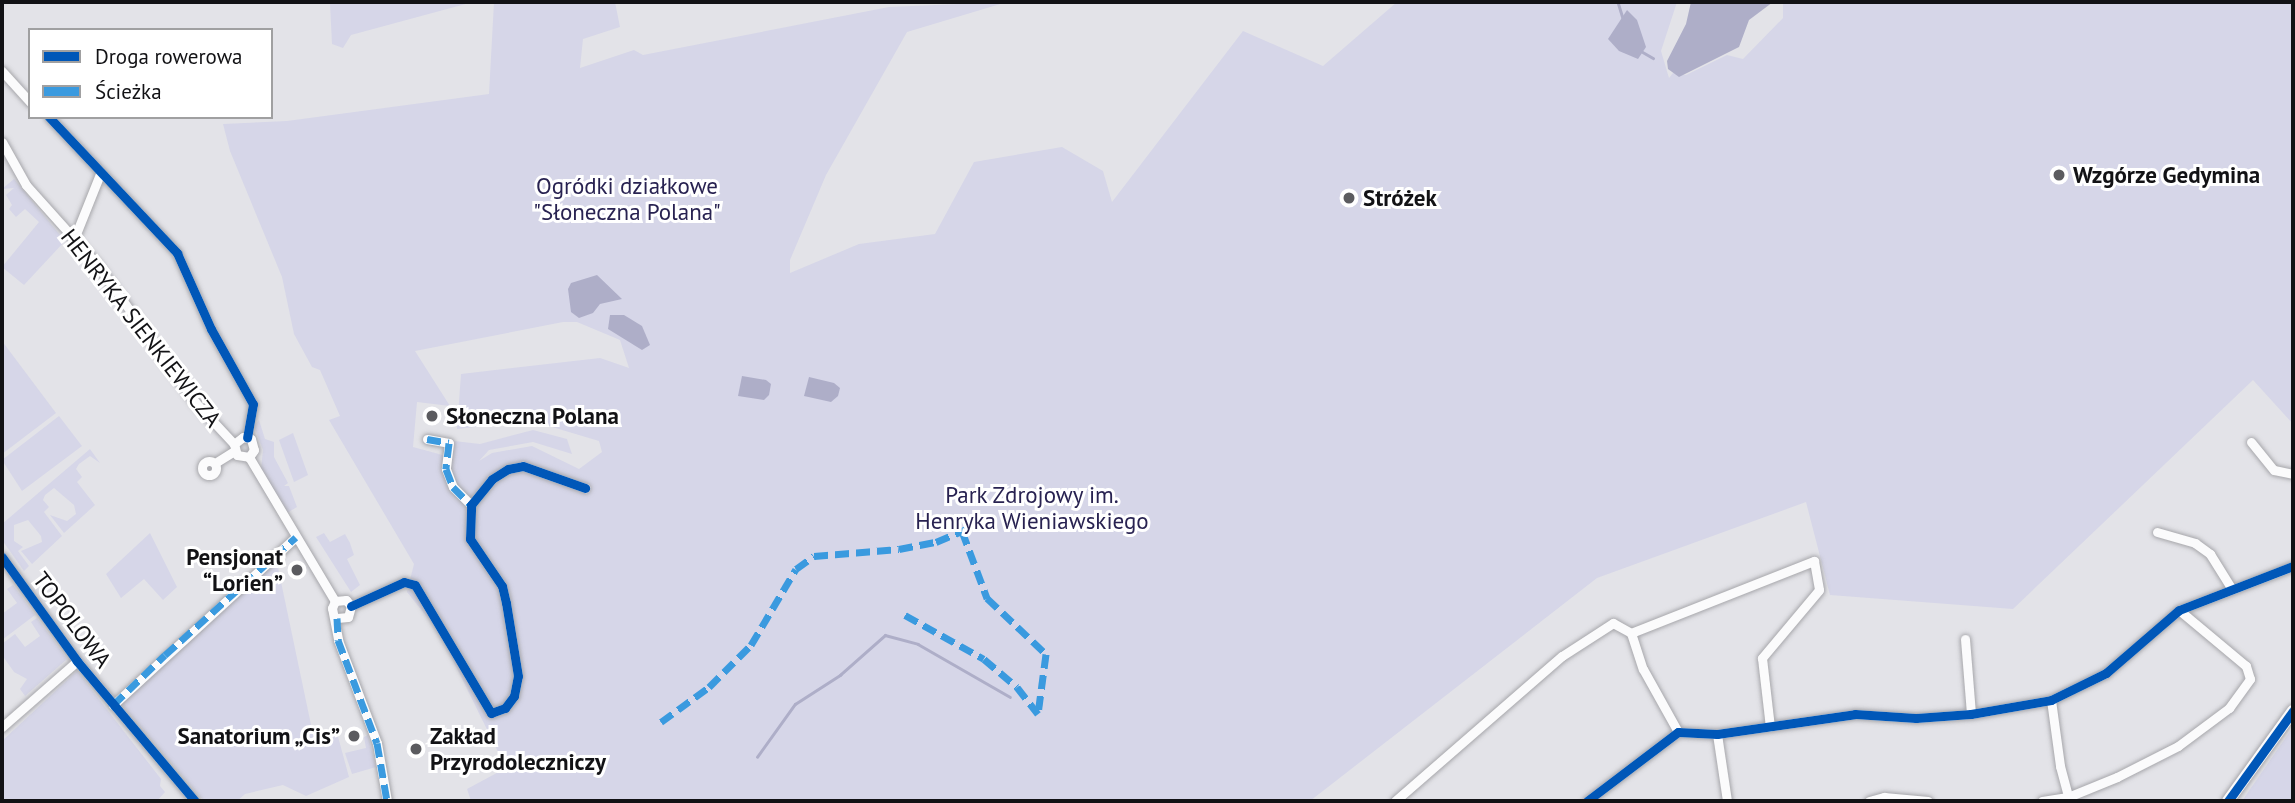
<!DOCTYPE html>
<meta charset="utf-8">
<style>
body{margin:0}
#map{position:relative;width:2295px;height:803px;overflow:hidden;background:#e3e3e8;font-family:"PT Sans",sans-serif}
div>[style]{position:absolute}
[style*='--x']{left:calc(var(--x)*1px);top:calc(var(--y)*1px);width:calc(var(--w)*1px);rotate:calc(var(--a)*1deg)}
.green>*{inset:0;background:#d6d6e8}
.water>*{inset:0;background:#aeaec8}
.stream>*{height:2.5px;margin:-1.25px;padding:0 1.25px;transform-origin:1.25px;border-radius:1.25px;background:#aeaec8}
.roads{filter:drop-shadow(0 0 2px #a7a7ab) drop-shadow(0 0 2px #a7a7ab)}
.street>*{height:9px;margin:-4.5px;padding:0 4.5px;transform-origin:4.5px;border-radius:4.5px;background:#fbfbfc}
.street>.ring{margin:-4.5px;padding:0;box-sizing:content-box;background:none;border:9px solid #fbfbfc;border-radius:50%}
.secondary>*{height:12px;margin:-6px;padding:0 6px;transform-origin:6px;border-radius:6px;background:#fbfbfc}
.quiet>*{height:7px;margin-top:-3.5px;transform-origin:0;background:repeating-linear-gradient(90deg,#3a9adf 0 14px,transparent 0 21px)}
.cycleway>*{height:9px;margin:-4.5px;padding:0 4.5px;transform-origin:4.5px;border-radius:4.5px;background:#0057b8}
.dots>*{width:19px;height:19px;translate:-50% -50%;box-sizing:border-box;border:4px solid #fff;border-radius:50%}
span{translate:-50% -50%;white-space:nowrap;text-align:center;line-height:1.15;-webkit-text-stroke:6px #fff;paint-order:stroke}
.poi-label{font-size:23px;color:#121215;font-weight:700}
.left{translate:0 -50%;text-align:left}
.right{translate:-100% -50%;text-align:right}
.park-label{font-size:23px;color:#282251}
.street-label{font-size:23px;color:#121215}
.frame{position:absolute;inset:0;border:4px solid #121215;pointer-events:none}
.legend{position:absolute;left:28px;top:28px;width:245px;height:91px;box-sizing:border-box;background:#fff;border:2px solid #a0a0a1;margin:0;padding:9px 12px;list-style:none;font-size:21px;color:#121215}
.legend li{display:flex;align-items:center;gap:14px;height:35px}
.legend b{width:35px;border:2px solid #a0a0a1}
</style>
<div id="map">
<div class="green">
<div style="clip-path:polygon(343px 2px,473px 2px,351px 35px,343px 48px,332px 44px,330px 4px)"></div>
<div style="clip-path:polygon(evenodd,494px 2px,615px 2px,620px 27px,583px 39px,580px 68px,634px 50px,643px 55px,889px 7px,1007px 2px,907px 32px,826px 175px,790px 260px,790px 273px,859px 244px,935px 234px,974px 162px,1062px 147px,1103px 171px,1112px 202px,1243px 31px,1323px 66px,1397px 2px,1677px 2px,1661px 51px,1669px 78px,1673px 73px,1686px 75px,1727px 55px,1743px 59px,1783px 18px,1783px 2px,2293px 2px,2293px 424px,2253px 380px,2013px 609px,1830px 595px,1806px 502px,1597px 578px,1310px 801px,471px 801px,467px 789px,506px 768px,439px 632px,407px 592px,414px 564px,329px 420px,340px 416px,320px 370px,312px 367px,294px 334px,282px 277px,230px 151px,223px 124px,287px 121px,489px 94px,494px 2px,563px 322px,577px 322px,620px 340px,629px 368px,600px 358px,461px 374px,457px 429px,532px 421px,599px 441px,602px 452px,579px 469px,532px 446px,492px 453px,479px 461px,489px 450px,533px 442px,572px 454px,567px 439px,533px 430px,480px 444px,454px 441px,450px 457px,413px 447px,417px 402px,450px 406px,415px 351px,563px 322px)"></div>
<div style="clip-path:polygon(14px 179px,65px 241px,24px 285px,2px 267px,39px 222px,25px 209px,16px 217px,9px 209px,12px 205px,6px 195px,14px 188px,2px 189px)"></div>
<div style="clip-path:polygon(2px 341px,56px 413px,2px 454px)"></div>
<div style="clip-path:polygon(59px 416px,82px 446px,22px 491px,2px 460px)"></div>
<div style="clip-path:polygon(259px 420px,265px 439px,274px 442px,274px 457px,288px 483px,284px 486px,289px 486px,297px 507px,287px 513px,261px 469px,263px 450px,254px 426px)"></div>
<div style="clip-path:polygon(293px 433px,308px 475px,294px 482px,279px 440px)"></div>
<div style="clip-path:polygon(90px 449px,100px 463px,90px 456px,79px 464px,76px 469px,82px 477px,77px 482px,95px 505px,64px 533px,50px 515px,67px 521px,76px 514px,74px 505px,54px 488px,45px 495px,43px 500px,49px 507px,44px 512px,62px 536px,32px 564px,21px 551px,42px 542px,41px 536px,28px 520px,14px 525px,14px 541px,23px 547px,18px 551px,29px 566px,24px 571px,2px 540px,2px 524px)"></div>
<div style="clip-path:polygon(150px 533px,177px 587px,163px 600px,144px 579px,121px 598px,106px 574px)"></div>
<div style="clip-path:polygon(324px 533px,330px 542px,345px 534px,350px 543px,354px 555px,347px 559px,360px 585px,351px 592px,316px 537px)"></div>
<div style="clip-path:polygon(276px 558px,314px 739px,337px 733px,349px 777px,306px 796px,283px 785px,245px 794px,237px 801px,204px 801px,122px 704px)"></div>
<div style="clip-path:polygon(13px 585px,35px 615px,2px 640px,2px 614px,17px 603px,7px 589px)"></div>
<div style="clip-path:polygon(37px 618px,67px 659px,25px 696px,20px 689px,27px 679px,14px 672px,2px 655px,2px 644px,15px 634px,25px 647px,40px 636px,31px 622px)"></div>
<div style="clip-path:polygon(77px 671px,161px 779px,160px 786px,165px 792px,157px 801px,2px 801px,2px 741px)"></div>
<div style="clip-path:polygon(2293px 727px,2293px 801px,2242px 801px)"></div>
<div style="clip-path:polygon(368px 735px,376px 767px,352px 774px,345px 753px,366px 748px,364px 737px)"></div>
</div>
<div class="water">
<div style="clip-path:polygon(1691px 2px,1773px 2px,1749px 20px,1739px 47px,1679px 77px,1668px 69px,1667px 61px,1686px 24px)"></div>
<div style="clip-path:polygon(1627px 10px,1637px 20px,1646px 47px,1638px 59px,1619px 51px,1608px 39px)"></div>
<div style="clip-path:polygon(597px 275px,622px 299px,600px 304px,593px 313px,579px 318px,571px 312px,568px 289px,571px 283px)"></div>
<div style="clip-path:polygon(610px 315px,624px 315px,642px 326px,650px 345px,642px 350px,608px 329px)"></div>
<div style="clip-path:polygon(742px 376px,766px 380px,771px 384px,769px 395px,764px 400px,738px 396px)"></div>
<div style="clip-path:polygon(809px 377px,834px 383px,840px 388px,838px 396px,831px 402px,804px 396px)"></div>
</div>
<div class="stream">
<div style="--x:1618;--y:2;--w:17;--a:73"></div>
<div style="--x:1641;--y:51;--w:14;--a:30"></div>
<div style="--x:757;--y:757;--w:65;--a:-54.4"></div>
<div style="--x:795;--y:704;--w:54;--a:-32.8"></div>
<div style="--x:840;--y:675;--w:60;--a:-41.6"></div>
<div style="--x:885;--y:635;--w:34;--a:15"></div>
<div style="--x:918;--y:644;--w:106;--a:29.9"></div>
</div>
<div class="roads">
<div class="street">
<div style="--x:2;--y:71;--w:42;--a:47.9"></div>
<div style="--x:49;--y:117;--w:187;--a:46.7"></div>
<div style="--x:177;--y:253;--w:83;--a:65.9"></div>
<div style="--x:211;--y:329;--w:86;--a:60.8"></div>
<div style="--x:253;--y:404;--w:34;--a:100"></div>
<div style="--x:2;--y:142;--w:49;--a:60.8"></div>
<div style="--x:26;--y:185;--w:105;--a:48.1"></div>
<div style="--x:96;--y:263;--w:171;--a:54.5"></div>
<div style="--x:195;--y:402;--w:57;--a:47.1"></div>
<div style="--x:74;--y:239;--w:70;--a:-68.2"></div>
<div style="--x:427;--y:439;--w:22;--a:10"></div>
<div style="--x:449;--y:443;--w:26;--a:97"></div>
<div style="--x:446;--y:469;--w:19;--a:69"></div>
<div style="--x:453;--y:487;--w:25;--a:45"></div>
<div style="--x:2251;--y:442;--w:36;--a:51"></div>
<div style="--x:2274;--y:470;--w:19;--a:12"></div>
<div style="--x:234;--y:444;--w:11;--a:-38"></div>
<div style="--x:243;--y:437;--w:8;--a:14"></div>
<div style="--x:251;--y:439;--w:11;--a:75"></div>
<div style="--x:254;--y:450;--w:9;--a:126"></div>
<div style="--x:234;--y:444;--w:11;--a:75"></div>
<div style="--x:237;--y:455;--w:12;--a:9"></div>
<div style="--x:249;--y:457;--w:168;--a:59.2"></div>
<div class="ring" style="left:202px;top:461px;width:5px;height:5px"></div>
<div style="--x:215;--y:463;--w:22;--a:-32"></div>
<div style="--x:2157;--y:532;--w:40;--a:16"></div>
<div style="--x:2195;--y:543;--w:19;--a:36"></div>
<div style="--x:2210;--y:554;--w:39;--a:58"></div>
<div style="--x:2;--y:557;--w:128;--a:54.2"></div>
<div style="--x:77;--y:661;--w:183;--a:49.9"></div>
<div style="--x:335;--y:601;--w:8;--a:113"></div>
<div style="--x:332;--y:608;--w:33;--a:79"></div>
<div style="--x:338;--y:640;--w:110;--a:69.3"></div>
<div style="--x:377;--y:743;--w:59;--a:80.2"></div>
<div style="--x:335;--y:601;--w:11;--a:-5"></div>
<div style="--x:346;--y:600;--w:8;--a:50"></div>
<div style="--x:351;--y:606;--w:11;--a:105"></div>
<div style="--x:348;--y:617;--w:11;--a:175"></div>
<div style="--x:351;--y:606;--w:58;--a:-24.4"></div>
<div style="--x:404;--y:582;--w:11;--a:15"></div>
<div style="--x:415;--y:585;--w:149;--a:59.3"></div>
<div style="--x:491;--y:713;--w:15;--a:-20"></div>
<div style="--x:505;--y:708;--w:15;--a:-53"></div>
<div style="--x:514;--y:696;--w:20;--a:-79"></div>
<div style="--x:518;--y:676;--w:74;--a:-99.3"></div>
<div style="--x:506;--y:603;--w:17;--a:-103"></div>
<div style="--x:502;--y:586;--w:57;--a:-124.2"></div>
<div style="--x:470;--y:539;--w:34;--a:-88"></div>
<div style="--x:471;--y:505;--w:33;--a:-51"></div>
<div style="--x:492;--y:479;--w:19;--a:-32"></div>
<div style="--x:508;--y:469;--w:15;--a:-11"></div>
<div style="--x:523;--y:466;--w:66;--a:19.5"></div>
<div style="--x:1631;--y:633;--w:38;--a:72"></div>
<div style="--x:1643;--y:669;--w:72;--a:60.9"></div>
<div style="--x:1965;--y:639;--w:75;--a:85.4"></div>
<div style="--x:2051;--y:700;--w:67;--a:82.2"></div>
<div style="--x:2060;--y:766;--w:35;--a:75"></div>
<div style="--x:113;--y:705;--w:248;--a:-42.6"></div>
<div style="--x:2;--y:727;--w:100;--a:-41.3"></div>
<div style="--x:1717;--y:734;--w:68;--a:81.5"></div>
<div style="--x:1395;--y:801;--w:221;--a:-41"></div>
<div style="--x:1562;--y:656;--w:61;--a:-32.9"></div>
<div style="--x:1613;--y:623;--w:21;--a:29"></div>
<div style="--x:1631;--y:633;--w:197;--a:-21.5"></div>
<div style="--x:1814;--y:561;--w:29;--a:80"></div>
<div style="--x:1819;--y:590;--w:89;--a:130"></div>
<div style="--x:1762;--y:658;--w:69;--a:83.4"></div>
<div style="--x:1587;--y:801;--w:114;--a:-37.2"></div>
<div style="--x:1678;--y:732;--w:39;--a:3"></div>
<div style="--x:1717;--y:734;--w:139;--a:-8.2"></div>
<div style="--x:1855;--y:714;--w:61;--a:3.8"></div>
<div style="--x:1916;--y:718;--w:55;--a:-4.2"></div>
<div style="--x:1971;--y:714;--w:81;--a:-9.9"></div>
<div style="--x:2051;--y:700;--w:61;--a:-26.1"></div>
<div style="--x:2106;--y:673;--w:96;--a:-40.8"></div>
<div style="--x:2179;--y:610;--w:122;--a:-21.1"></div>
<div style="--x:1869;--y:801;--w:16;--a:-15"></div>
<div style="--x:1884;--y:797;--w:44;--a:5.2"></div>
<div style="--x:2042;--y:801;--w:26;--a:-9"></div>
<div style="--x:2068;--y:797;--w:53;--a:-22.2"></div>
<div style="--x:2117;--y:777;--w:68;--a:-26.9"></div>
<div style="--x:2178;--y:746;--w:64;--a:-36.7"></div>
<div style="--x:2229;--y:708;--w:36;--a:-54"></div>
<div style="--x:2250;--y:679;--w:14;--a:-107"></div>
<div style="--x:2246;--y:666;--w:87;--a:-140.1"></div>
</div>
<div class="secondary">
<div style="--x:2228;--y:801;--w:111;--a:-54.2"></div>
</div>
</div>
<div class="quiet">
<div style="--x:427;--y:439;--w:22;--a:10"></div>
<div style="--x:449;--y:443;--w:26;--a:97"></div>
<div style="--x:446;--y:469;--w:19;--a:69"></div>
<div style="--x:453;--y:487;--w:25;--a:45"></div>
<div style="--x:962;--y:531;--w:72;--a:69.5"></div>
<div style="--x:987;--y:598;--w:81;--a:43.5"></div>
<div style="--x:1046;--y:654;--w:61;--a:97.6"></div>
<div style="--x:905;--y:615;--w:90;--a:29.1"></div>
<div style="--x:984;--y:659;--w:43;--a:40.3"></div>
<div style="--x:1017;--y:687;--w:34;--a:52"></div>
<div style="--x:337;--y:618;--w:22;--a:87"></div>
<div style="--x:338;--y:640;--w:110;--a:69.3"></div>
<div style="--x:377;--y:743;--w:59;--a:80.2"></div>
<div style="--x:116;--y:708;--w:4;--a:-135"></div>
<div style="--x:113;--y:705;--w:72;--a:-43.9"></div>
<div style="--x:165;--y:655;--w:176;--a:-42"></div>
<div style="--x:661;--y:722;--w:59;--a:-36.1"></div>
<div style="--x:709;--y:687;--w:59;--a:-45"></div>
<div style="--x:751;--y:645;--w:88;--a:-59.4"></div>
<div style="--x:796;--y:569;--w:22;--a:-36"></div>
<div style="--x:814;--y:556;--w:85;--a:-4.7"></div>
<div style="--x:899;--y:549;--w:38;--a:-11"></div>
<div style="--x:936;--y:542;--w:43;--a:-23"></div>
</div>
<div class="cycleway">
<div style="--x:49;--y:117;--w:187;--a:46.7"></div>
<div style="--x:177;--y:253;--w:83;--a:65.9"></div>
<div style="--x:211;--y:329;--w:86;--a:60.8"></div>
<div style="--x:253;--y:404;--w:34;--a:100"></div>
<div style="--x:2;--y:557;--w:128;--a:54.2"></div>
<div style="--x:77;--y:661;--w:183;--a:49.9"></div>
<div style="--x:351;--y:606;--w:58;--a:-24.4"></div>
<div style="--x:404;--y:582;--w:11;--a:15"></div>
<div style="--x:415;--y:585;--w:149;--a:59.3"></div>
<div style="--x:491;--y:713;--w:15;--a:-20"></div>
<div style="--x:505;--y:708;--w:15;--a:-53"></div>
<div style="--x:514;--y:696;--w:20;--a:-79"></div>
<div style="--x:518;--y:676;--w:74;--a:-99.3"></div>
<div style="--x:506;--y:603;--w:17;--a:-103"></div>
<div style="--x:502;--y:586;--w:57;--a:-124.2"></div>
<div style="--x:470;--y:539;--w:34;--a:-88"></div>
<div style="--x:471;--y:505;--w:33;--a:-51"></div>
<div style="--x:492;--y:479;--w:19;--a:-32"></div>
<div style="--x:508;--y:469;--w:15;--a:-11"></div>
<div style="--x:523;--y:466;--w:66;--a:19.5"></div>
<div style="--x:1587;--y:801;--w:114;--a:-37.2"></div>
<div style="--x:1678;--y:732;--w:39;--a:3"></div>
<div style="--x:1717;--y:734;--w:139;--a:-8.2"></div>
<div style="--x:1855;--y:714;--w:61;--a:3.8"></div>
<div style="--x:1916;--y:718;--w:55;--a:-4.2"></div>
<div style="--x:1971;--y:714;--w:81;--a:-9.9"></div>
<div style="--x:2051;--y:700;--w:61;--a:-26.1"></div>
<div style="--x:2106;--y:673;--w:96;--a:-40.8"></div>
<div style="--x:2179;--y:610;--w:122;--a:-21.1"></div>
<div style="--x:2228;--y:801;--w:111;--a:-54.2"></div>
</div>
<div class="dots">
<div style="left:2059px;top:175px;background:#5b5b5f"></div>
<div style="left:1349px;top:198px;background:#5b5b5f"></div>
<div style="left:432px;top:416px;background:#5b5b5f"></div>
<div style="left:297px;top:570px;background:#5b5b5f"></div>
<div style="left:354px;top:736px;background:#5b5b5f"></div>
<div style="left:416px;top:749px;background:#5b5b5f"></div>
</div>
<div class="poi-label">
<span class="left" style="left:2073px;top:175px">Wzgórze Gedymina</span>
<span class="left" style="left:1363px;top:198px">Stróżek</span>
<span class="left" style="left:446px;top:416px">Słoneczna Polana</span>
<span class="right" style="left:283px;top:570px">Pensjonat<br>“Lorien”</span>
<span class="right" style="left:340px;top:736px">Sanatorium „Cis”</span>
<span class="left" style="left:430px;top:749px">Zakład<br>Przyrodoleczniczy</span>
</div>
<div class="park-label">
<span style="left:627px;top:199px">Ogródki działkowe<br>"Słoneczna Polana"</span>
<span style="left:1032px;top:508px">Park Zdrojowy im.<br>Henryka Wieniawskiego</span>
</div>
<div class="street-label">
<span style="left:141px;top:328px;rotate:52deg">HENRYKA SIENKIEWICZA</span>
<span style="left:72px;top:620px;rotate:53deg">TOPOLOWA</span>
</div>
<div class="frame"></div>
<ul class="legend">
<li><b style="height:9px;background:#0057b8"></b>Droga rowerowa</li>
<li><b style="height:9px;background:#3a9adf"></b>Ścieżka</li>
</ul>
</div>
